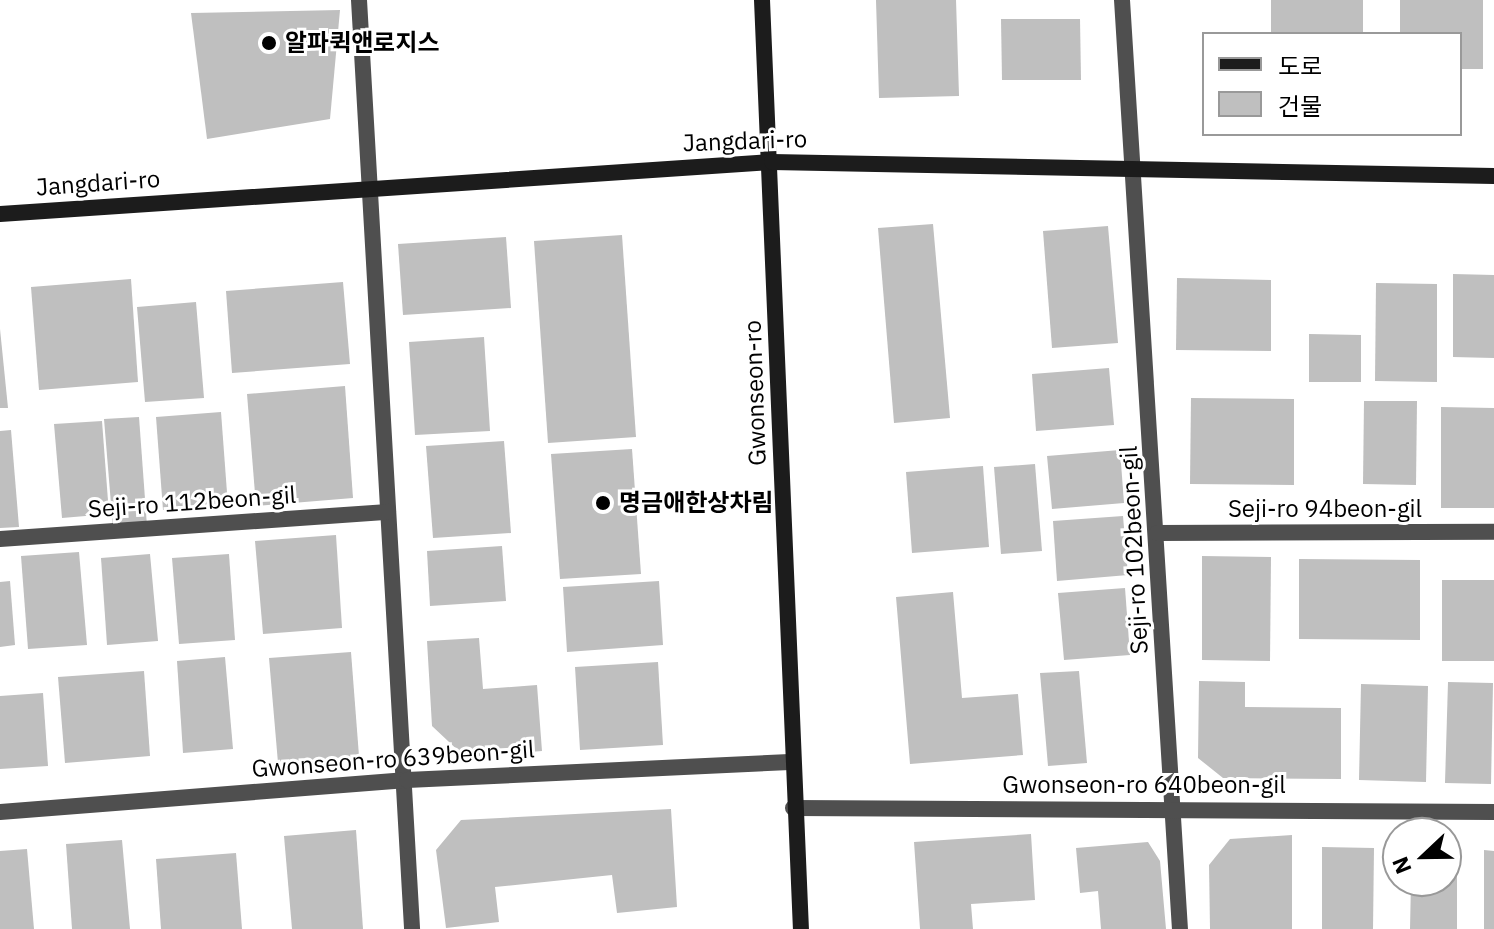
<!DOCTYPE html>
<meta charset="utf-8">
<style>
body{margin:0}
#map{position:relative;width:1494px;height:929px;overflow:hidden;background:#fff;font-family:"IBM Plex Sans","Noto Sans KR",sans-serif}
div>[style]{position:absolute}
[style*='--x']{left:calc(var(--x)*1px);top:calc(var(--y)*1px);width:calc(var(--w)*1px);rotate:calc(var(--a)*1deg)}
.building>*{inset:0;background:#bfbfbf}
.street>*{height:16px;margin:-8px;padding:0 8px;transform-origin:8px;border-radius:8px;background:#4f4f4f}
.secondary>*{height:16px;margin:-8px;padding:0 8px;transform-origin:8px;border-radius:8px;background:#1c1c1c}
.dots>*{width:22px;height:22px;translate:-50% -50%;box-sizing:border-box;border:4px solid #fff;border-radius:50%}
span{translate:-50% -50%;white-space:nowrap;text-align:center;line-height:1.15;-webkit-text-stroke:6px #fff;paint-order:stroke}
.poi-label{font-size:24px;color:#000;font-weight:700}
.left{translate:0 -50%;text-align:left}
.street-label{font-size:24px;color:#000}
.legend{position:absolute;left:1202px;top:32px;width:260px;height:104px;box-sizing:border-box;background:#fff;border:2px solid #999;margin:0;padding:10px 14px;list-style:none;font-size:24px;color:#000}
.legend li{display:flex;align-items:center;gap:16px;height:40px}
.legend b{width:40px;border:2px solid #999}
.north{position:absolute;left:1382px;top:817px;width:80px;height:80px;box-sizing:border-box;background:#fff;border:2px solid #999;border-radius:50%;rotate:248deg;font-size:22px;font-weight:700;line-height:32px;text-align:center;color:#000}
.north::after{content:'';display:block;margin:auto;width:28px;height:36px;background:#000;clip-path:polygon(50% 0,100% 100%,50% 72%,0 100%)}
</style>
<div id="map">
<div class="building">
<div style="clip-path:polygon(876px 0,956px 0,959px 96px,879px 98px)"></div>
<div style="clip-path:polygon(1271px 0,1363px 0,1363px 34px,1271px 34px)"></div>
<div style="clip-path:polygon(1400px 0,1483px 0,1483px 69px,1460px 69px,1460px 34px,1400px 34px)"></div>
<div style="clip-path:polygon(340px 10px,330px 119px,207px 139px,191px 13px)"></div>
<div style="clip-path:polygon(1001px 19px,1080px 19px,1081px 80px,1002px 80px)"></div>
<div style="clip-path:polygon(933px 224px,950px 418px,894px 423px,878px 228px)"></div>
<div style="clip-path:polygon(1108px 226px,1118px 343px,1052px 348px,1043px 231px)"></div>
<div style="clip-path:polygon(622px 235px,636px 437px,548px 443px,534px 241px)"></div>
<div style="clip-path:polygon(506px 237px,511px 308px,403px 315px,398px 244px)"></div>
<div style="clip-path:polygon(1453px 274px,1494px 275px,1494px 358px,1453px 357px)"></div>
<div style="clip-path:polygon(1177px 278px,1271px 280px,1271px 351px,1176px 350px)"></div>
<div style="clip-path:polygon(131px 279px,138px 382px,39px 390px,31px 287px)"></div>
<div style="clip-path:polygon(343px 282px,350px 364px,232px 373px,226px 291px)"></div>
<div style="clip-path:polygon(1376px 283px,1437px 284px,1437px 382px,1375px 381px)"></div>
<div style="clip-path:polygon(196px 302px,204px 398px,145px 402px,137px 307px)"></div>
<div style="clip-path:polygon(0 329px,8px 408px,0 408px)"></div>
<div style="clip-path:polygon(1309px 334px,1361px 335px,1361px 382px,1309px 382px)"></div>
<div style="clip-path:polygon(484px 337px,490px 431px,415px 435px,409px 342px)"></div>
<div style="clip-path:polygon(1109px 368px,1114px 425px,1036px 431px,1032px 374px)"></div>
<div style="clip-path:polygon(345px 386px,353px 498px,256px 506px,247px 394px)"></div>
<div style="clip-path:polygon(1191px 398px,1294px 399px,1294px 485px,1190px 484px)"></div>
<div style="clip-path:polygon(1364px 401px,1417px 401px,1416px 485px,1363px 484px)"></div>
<div style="clip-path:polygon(1441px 407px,1494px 408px,1494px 508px,1441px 508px)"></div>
<div style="clip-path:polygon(221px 412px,228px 506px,163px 510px,156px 417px)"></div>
<div style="clip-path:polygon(139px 417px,147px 526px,113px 528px,104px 419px)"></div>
<div style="clip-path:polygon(102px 421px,109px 514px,62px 518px,54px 424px)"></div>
<div style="clip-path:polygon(11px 430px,19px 527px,0 528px,0 431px)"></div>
<div style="clip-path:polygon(504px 441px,511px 533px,433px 538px,426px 446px)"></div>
<div style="clip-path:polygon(632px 449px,641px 574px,560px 579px,551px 454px)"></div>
<div style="clip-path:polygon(1120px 450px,1124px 503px,1052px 509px,1047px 456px)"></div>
<div style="clip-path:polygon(1035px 464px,1042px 551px,1001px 554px,994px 467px)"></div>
<div style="clip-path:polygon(983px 466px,989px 547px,912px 553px,906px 472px)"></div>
<div style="clip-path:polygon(1123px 516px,1128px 575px,1057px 581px,1053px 521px)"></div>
<div style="clip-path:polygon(336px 535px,342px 628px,263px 634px,255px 541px)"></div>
<div style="clip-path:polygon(502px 546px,506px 601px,430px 606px,427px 551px)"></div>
<div style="clip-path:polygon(79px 552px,87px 645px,28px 649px,21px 556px)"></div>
<div style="clip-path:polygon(150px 554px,158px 641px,107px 645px,101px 558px)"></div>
<div style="clip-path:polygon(229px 554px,235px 640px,179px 644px,172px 558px)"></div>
<div style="clip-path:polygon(1202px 556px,1271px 557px,1270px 661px,1202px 660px)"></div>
<div style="clip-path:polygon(1299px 559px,1420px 560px,1420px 640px,1299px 639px)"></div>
<div style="clip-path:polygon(1442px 580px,1494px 580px,1494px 661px,1442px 661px)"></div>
<div style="clip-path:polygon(10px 581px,15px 645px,0 647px,0 582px)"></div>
<div style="clip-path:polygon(659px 581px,663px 645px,567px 652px,563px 587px)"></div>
<div style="clip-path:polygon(1125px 588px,1130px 655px,1064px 660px,1058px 593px)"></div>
<div style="clip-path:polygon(953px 592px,962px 698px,1018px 694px,1023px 755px,910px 764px,896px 597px)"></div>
<div style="clip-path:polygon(479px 638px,483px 689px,537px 685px,542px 751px,465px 757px,432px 726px,427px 641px)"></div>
<div style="clip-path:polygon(351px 652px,359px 756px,278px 763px,269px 658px)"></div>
<div style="clip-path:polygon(225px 657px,233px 749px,183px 753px,177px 661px)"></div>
<div style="clip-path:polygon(658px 662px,663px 745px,580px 750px,575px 667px)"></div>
<div style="clip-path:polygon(144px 671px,150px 756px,65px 763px,58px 677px)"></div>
<div style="clip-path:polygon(1079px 671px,1087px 763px,1048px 766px,1040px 673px)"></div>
<div style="clip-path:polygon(1199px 681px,1245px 682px,1245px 707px,1341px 708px,1341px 779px,1223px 778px,1198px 758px)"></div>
<div style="clip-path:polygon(1448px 682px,1493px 683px,1491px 784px,1445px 783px)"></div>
<div style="clip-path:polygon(1361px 684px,1428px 686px,1426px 782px,1359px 780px)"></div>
<div style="clip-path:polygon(43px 693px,48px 766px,0 769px,0 696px)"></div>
<div style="clip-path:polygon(671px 809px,677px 907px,617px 913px,612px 875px,495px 887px,499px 922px,446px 928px,436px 850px,461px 820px)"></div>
<div style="clip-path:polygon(356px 830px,363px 929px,292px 929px,284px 836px)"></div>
<div style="clip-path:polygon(1031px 834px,1035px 900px,971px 904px,973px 929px,920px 929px,914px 842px)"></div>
<div style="clip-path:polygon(1292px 835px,1292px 929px,1210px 929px,1209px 865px,1230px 839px)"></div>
<div style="clip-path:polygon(122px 840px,130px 929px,72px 929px,66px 844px)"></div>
<div style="clip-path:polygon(1148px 842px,1160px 861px,1166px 929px,1101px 929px,1098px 891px,1080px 893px,1076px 848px)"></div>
<div style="clip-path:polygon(1322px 847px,1374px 848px,1373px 929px,1322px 929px)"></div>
<div style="clip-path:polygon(27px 849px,34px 929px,0 929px,0 851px)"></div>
<div style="clip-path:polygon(1446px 850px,1457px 850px,1457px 929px,1410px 929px,1411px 881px,1446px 881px)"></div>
<div style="clip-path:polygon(1484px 850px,1494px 851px,1494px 929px,1484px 929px)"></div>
<div style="clip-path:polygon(236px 853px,242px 929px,161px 929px,156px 859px)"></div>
</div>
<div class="street">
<div style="--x:359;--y:0;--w:931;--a:86.73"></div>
<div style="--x:1122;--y:0;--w:931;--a:86.43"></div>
<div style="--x:1157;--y:533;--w:337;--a:-0.2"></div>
<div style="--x:0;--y:539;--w:389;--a:-4"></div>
<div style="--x:793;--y:808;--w:701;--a:0.33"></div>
<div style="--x:0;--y:812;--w:408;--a:-4.5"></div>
<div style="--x:407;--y:780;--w:383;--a:-2.7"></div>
</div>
<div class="secondary">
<div style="--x:762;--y:0;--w:930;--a:87.6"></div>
<div style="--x:0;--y:214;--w:774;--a:-3.85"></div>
<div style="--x:772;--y:162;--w:722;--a:1.11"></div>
</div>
<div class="dots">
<div style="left:269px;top:43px;background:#000"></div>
<div style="left:603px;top:503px;background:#000"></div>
</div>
<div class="poi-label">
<span class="left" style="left:285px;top:43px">알파퀵앤로지스</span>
<span class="left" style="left:619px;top:503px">명금애한상차림</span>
</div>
<div class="street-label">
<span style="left:745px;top:141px;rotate:-2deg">Jangdari-ro</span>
<span style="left:98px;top:183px;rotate:-4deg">Jangdari-ro</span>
<span style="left:755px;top:393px;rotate:-92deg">Gwonseon-ro</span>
<span style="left:192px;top:502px;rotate:-4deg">Seji-ro 112beon-gil</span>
<span style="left:1325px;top:509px">Seji-ro 94beon-gil</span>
<span style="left:1134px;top:550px;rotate:-93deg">Seji-ro 102beon-gil</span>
<span style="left:393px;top:759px;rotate:-4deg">Gwonseon-ro 639beon-gil</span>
<span style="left:1144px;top:785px">Gwonseon-ro 640beon-gil</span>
</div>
<ul class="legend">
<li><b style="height:10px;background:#1c1c1c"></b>도로</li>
<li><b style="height:22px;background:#bfbfbf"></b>건물</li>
</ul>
<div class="north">N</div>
</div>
